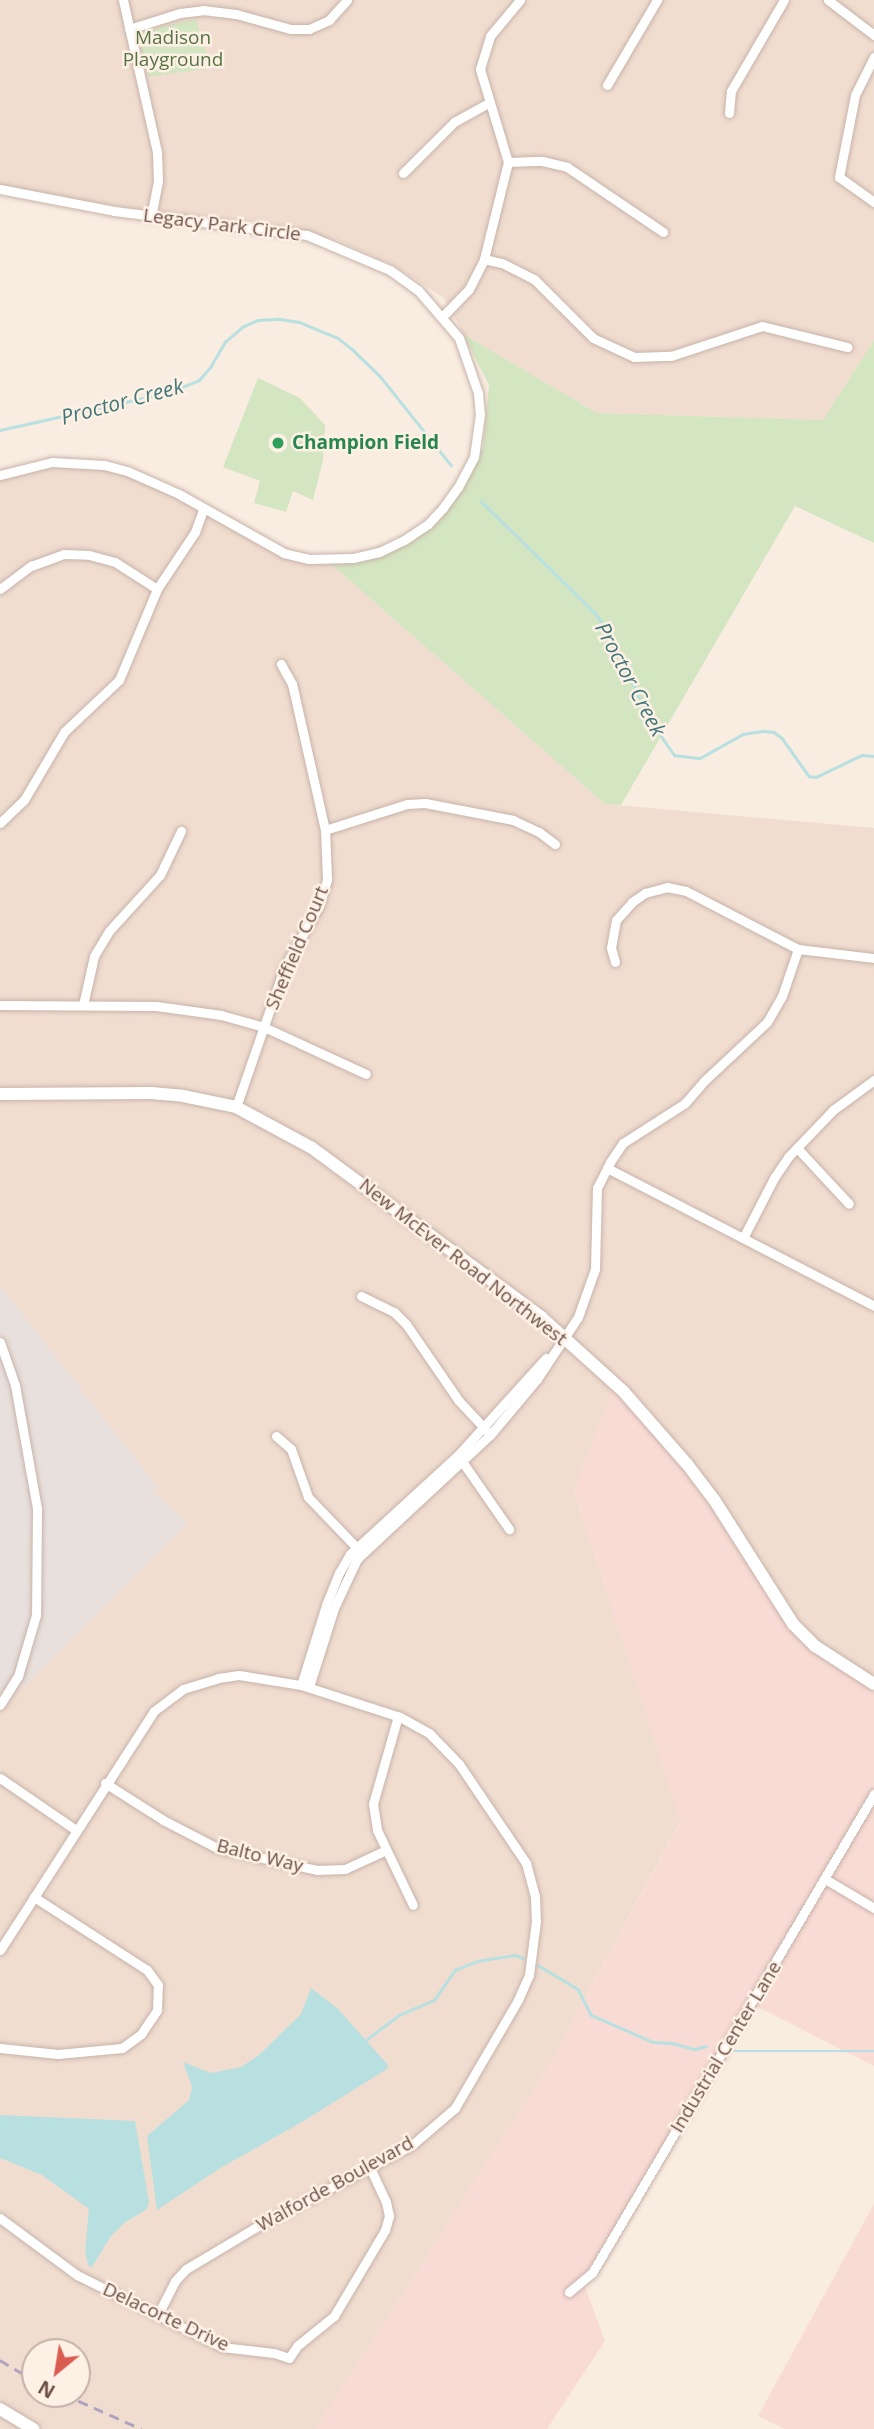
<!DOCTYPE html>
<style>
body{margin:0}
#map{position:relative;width:874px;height:2429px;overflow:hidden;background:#f9ece1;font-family:"Open Sans",sans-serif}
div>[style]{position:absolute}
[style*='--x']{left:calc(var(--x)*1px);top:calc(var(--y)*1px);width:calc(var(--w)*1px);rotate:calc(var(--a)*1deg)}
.residential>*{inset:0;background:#f0ddd0}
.commercial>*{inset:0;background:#f9dbd5}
.industrial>*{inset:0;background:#e8e0dc}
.green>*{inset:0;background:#d4e5c1}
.water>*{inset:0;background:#b8e0e0}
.stream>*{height:2.5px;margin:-1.25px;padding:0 1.25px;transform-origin:1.25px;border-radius:1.25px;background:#b8e0e0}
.roads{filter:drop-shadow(0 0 2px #c8b3a9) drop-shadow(0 0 2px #c8b3a9)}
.street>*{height:9px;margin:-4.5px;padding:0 4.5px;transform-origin:4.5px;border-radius:4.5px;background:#fff}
.secondary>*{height:12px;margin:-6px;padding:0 6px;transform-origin:6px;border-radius:6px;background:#fff}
.rail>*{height:2.5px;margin-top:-1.25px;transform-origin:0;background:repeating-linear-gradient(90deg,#aea2c1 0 10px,transparent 0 17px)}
.dots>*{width:19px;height:19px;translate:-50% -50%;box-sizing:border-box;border:4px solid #fdf1e6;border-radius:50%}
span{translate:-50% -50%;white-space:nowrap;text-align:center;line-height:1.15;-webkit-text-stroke:5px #fdf1e6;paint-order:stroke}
.park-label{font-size:19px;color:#587343}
.street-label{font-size:19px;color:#6e524a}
.leisure-label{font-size:19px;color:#27864d;font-weight:700}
.left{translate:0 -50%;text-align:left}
.water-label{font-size:21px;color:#437779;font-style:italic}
.north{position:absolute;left:21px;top:2338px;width:70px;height:70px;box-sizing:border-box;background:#fdf1e6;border:2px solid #c4b1a8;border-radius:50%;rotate:210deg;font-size:19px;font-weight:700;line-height:28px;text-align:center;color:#6e524a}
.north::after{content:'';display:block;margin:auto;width:24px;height:32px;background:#d95c50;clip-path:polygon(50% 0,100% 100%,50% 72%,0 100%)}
</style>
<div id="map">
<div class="residential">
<div style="clip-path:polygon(0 0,874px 0,874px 340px,824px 420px,597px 413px,463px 334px,444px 298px,395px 266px,338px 240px,0 188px)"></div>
<div style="clip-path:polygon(evenodd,106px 462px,200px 500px,279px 547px,324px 558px,605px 804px,874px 828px,874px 1686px,799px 1628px,690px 1464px,619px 1374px,574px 1491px,681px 1820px,547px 2069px,316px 2429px,0 2429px,0 1710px,186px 1524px,144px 1483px,160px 1490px,0 1286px,0 476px,41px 463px,106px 462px,35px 2352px,77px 2352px,77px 2394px,35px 2394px,35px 2352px)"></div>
</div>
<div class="commercial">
<div style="clip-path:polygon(619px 1373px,690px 1464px,799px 1628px,874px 1686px,874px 2066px,756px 2006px,582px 2279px,605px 2341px,547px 2429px,316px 2429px,547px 2069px,681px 1821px,574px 1491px)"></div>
<div style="clip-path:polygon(874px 2204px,874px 2429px,785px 2429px,758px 2416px)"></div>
</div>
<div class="industrial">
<div style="clip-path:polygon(0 1286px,161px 1491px,147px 1485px,187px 1523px,0 1710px)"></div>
</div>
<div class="green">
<div style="clip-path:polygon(196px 19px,211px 68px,148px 77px,138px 39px,144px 31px)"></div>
<div style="clip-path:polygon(463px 334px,597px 413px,823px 420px,874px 340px,874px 543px,795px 506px,621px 805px,605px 804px,324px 558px,373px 558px,416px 535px,453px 500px,483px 448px,489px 385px)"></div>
<div style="clip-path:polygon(258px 378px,300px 398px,325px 425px,323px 460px,313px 500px,293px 491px,286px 512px,254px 503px,260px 481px,223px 467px)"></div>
</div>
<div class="water">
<div style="clip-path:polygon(311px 1988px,337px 2008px,388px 2065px,387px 2069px,302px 2122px,222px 2167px,157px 2210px,147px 2136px,189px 2100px,192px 2087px,183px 2062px,211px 2073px,241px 2067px,259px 2055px,301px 2014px)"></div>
<div style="clip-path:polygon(0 2115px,135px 2121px,149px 2202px,147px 2209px,124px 2223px,111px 2236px,92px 2267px,89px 2267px,85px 2252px,89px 2209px,42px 2175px,0 2158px)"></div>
</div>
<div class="stream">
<div style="--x:0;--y:430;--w:174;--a:-12.6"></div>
<div style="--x:170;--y:392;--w:31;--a:-22"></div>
<div style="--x:199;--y:380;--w:18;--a:-49"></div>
<div style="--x:211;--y:366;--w:28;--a:-60"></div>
<div style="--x:225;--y:342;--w:23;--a:-41"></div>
<div style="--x:242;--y:327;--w:17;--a:-24"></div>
<div style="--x:258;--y:320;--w:22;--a:-3"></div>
<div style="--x:280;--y:319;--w:19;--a:9"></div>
<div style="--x:299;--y:322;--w:42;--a:22.3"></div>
<div style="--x:338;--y:338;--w:16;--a:38"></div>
<div style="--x:351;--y:348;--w:40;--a:44"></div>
<div style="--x:380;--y:376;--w:114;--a:51.4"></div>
<div style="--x:481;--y:501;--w:161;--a:44.5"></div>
<div style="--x:596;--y:614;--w:22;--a:56"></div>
<div style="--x:608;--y:632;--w:101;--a:64.2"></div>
<div style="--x:652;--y:723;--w:39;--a:55"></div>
<div style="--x:674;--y:755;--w:26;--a:7"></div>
<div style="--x:700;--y:758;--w:49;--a:-29.2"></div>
<div style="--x:743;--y:734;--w:20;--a:-9"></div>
<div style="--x:763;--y:731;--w:11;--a:5"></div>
<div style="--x:774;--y:732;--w:10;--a:37"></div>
<div style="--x:782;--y:738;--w:47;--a:54.6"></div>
<div style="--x:809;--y:776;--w:7;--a:8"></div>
<div style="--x:816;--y:777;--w:51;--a:-25.6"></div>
<div style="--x:862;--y:755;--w:12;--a:5"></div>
<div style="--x:538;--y:1965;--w:47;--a:31"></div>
<div style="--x:578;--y:1989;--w:29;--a:63"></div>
<div style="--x:591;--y:2015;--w:68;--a:23.5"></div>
<div style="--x:653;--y:2042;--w:19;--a:3"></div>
<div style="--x:672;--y:2043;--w:24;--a:15"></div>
<div style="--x:695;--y:2049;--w:11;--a:-15"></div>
<div style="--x:366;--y:2040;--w:41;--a:-37.1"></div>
<div style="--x:399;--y:2015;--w:38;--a:-23"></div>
<div style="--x:434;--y:2000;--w:37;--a:-55"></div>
<div style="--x:455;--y:1970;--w:24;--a:-22"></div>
<div style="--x:477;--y:1961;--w:38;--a:-9"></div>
<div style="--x:515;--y:1955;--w:9;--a:21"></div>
<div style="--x:734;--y:2051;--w:140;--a:0"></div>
</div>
<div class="roads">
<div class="street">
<div style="--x:123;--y:0;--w:156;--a:77.4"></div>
<div style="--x:157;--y:152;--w:29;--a:88"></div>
<div style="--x:158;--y:181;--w:37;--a:101"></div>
<div style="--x:828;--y:0;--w:58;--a:37.3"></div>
<div style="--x:129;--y:29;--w:53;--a:-17.4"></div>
<div style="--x:180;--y:13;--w:23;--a:-7"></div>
<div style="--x:203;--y:10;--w:33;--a:7"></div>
<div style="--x:236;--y:14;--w:57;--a:15.3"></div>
<div style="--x:291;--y:29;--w:18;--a:0"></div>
<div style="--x:309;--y:29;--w:22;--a:-24"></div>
<div style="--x:329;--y:20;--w:27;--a:-48"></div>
<div style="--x:874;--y:57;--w:42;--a:116.6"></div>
<div style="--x:855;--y:95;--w:84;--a:101"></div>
<div style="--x:839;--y:177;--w:43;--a:35.5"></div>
<div style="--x:607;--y:85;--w:99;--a:-59.5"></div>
<div style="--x:729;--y:113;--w:22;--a:-85"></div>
<div style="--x:731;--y:91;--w:105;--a:-59.8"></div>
<div style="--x:508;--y:162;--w:34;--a:-2"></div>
<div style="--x:542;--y:161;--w:26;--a:13"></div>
<div style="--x:567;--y:167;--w:116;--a:34.1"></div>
<div style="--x:403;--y:173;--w:72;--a:-45"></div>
<div style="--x:454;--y:122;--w:39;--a:-29"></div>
<div style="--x:0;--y:189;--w:116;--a:10.9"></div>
<div style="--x:114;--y:211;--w:194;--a:7.1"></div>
<div style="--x:307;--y:235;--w:90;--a:22.9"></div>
<div style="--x:390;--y:270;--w:34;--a:36"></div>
<div style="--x:418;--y:290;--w:63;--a:49.5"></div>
<div style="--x:459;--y:338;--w:58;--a:70.9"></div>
<div style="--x:478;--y:393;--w:21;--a:85"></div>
<div style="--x:480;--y:414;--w:43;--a:97.9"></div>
<div style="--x:474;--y:457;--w:34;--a:118"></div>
<div style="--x:458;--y:487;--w:26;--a:126"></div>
<div style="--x:443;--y:508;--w:22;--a:133"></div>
<div style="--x:428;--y:524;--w:29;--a:146"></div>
<div style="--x:404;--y:540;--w:28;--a:154"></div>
<div style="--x:379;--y:552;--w:27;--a:167"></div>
<div style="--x:353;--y:558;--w:44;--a:178.7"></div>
<div style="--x:309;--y:559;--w:26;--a:-167"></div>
<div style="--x:284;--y:553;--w:120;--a:-150.7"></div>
<div style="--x:179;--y:494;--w:57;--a:-156.1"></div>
<div style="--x:127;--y:471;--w:24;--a:-165"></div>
<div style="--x:104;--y:465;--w:52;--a:-176.7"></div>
<div style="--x:52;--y:462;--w:54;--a:166"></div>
<div style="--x:484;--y:259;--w:18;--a:13"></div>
<div style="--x:502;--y:263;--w:36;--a:27"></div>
<div style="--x:534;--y:279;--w:83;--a:45"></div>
<div style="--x:593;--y:338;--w:45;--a:24.9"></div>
<div style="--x:634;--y:357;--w:37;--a:-2"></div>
<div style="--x:671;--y:356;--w:96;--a:-18.2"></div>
<div style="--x:762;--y:326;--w:88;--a:13.9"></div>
<div style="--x:443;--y:316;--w:37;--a:-46"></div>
<div style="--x:469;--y:289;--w:34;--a:-63"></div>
<div style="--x:484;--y:259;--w:100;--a:-76.1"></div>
<div style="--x:508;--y:162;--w:97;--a:-106.8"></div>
<div style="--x:480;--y:69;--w:34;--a:-73"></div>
<div style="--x:490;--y:36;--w:47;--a:-50.2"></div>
<div style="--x:0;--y:589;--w:39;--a:-37"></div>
<div style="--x:31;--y:566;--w:35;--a:-20"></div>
<div style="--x:64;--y:554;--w:25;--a:2"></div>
<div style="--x:89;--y:555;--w:27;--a:15"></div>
<div style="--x:115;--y:562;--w:50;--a:32.7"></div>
<div style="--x:0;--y:823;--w:33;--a:-44"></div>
<div style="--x:24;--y:800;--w:79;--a:-59.5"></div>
<div style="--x:64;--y:732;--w:76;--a:-43.4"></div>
<div style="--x:119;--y:680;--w:99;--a:-67.3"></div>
<div style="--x:157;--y:589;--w:69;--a:-56.3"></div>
<div style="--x:195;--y:532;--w:23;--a:-70"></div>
<div style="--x:325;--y:830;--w:86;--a:-17.6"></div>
<div style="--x:407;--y:804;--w:18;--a:-3"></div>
<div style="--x:425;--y:803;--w:90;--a:10.9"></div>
<div style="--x:513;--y:820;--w:29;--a:25"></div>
<div style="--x:539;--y:832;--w:20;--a:37"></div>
<div style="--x:615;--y:962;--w:15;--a:-106"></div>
<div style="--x:611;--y:948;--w:28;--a:-80"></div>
<div style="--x:616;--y:920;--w:24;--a:-48"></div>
<div style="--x:632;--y:902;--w:16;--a:-35"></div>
<div style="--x:645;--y:893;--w:23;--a:-15"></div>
<div style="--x:667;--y:887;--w:19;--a:12"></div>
<div style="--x:686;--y:891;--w:126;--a:27.4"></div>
<div style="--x:798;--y:949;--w:77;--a:6.8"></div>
<div style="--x:0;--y:1005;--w:156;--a:0.4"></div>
<div style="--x:156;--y:1006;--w:66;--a:7.9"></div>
<div style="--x:221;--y:1015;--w:45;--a:15.6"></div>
<div style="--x:264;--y:1027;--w:112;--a:24.7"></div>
<div style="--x:83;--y:1005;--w:50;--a:-77.3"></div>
<div style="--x:94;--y:956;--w:29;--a:-59"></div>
<div style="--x:109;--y:931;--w:76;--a:-47.7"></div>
<div style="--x:160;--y:875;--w:49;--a:-64.5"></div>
<div style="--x:236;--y:1107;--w:147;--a:-70.9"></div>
<div style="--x:284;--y:968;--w:71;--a:-60.6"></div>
<div style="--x:319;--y:906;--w:28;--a:-73"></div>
<div style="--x:327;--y:879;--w:49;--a:-92.3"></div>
<div style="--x:325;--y:830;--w:150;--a:-102.7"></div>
<div style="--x:292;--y:684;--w:23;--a:-119"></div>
<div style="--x:797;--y:1148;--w:76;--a:47.1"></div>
<div style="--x:607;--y:1168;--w:301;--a:27.3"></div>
<div style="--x:743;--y:1238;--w:68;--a:-62.7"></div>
<div style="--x:774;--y:1178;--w:25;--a:-56"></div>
<div style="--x:788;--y:1157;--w:65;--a:-46.2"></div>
<div style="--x:833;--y:1110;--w:51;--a:-36.2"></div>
<div style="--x:361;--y:1296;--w:37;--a:26"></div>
<div style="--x:394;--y:1312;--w:17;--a:45"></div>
<div style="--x:406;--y:1324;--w:93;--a:55.5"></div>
<div style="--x:459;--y:1401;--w:41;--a:47"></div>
<div style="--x:0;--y:1342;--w:46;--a:70.8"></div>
<div style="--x:15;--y:1385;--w:125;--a:79.9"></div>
<div style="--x:37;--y:1508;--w:107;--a:90.5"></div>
<div style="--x:36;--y:1615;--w:64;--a:106.4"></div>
<div style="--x:18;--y:1676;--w:34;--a:122"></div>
<div style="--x:276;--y:1436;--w:20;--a:41"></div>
<div style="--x:291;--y:1449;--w:51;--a:70.5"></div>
<div style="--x:308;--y:1497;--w:75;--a:46.1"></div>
<div style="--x:459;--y:1457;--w:88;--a:55.2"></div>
<div style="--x:301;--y:1685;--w:84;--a:-72.6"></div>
<div style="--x:326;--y:1605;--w:35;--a:-68"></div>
<div style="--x:339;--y:1573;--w:22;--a:-60"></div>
<div style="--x:350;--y:1554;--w:147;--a:-42.5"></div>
<div style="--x:458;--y:1455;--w:131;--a:-47.8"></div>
<div style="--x:309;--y:1687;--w:83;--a:-72.4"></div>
<div style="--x:334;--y:1608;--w:54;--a:-64.9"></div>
<div style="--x:357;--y:1559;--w:182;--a:-43"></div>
<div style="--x:490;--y:1435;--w:73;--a:-50"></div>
<div style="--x:537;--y:1379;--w:74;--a:-56.5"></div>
<div style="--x:578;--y:1317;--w:51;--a:-70.5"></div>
<div style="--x:595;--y:1269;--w:81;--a:-88.6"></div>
<div style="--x:597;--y:1188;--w:29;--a:-63"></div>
<div style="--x:610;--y:1162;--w:23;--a:-56"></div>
<div style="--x:623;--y:1143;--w:74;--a:-32.8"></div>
<div style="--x:685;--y:1103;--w:29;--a:-49"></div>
<div style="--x:704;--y:1081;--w:86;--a:-43.1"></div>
<div style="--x:767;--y:1022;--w:30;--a:-60"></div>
<div style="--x:782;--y:996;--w:50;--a:-71.2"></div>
<div style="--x:398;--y:1716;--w:91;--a:105.9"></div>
<div style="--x:373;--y:1804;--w:26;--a:81"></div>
<div style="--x:377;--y:1830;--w:83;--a:64.4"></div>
<div style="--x:0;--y:1778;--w:92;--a:34.4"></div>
<div style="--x:105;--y:1783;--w:69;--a:32.5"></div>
<div style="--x:163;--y:1820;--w:61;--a:27.4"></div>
<div style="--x:217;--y:1848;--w:102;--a:12.4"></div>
<div style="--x:317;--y:1870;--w:28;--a:-2"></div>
<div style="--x:345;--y:1869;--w:45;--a:-24.9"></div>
<div style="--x:825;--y:1879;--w:57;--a:30.6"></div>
<div style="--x:0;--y:1950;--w:284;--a:-57.2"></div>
<div style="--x:154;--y:1711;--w:36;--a:-37"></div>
<div style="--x:183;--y:1689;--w:37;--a:-17"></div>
<div style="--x:218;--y:1678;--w:21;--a:-8"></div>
<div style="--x:239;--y:1675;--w:63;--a:9.2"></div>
<div style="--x:301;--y:1685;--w:104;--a:17.9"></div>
<div style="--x:400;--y:1717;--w:33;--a:29"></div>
<div style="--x:429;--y:1733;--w:43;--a:45.9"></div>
<div style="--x:459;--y:1764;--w:120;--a:55.9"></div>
<div style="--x:526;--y:1863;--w:34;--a:75"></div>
<div style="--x:535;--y:1896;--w:25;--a:88"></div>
<div style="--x:536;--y:1921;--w:54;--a:97.4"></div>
<div style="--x:529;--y:1975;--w:27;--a:114"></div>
<div style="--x:518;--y:2000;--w:125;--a:120.3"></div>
<div style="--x:455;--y:2108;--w:57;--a:139.3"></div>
<div style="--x:412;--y:2145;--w:174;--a:152.3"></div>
<div style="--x:258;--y:2226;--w:84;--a:149.2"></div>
<div style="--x:186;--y:2269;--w:16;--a:133"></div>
<div style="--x:175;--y:2281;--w:38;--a:117"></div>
<div style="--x:0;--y:2048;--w:58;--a:5.9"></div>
<div style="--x:58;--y:2054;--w:64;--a:-5.4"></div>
<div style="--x:122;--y:2048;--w:24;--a:-36"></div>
<div style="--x:141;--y:2034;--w:29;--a:-56"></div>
<div style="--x:157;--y:2010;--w:25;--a:-88"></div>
<div style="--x:158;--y:1985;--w:19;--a:-126"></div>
<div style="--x:147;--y:1970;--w:135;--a:-147.1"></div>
<div style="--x:0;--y:2218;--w:96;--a:36.5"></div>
<div style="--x:77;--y:2275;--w:162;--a:26.4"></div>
<div style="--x:222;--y:2347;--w:52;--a:6.6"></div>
<div style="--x:274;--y:2353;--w:16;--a:18"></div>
<div style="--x:289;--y:2358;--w:14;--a:-56"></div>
<div style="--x:297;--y:2346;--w:48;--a:-39"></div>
<div style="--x:334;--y:2316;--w:100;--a:-59.3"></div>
<div style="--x:385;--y:2230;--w:15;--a:-74"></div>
<div style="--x:389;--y:2216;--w:14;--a:-102"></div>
<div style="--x:386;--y:2202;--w:38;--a:-115"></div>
<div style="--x:569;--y:2292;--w:30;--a:-40"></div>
<div style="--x:592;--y:2273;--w:556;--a:-59.51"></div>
</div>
<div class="secondary">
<div style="--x:0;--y:1094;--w:151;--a:-0.4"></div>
<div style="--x:151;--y:1093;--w:32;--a:5"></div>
<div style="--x:183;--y:1096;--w:54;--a:11.7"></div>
<div style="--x:236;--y:1107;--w:86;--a:28.3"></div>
<div style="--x:312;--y:1148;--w:285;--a:36.4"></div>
<div style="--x:541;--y:1317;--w:110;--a:42.1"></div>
<div style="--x:623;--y:1391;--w:97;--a:48.8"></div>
<div style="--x:687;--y:1464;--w:46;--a:52.9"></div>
<div style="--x:715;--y:1501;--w:146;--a:57.6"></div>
<div style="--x:793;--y:1624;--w:31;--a:45"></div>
<div style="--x:815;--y:1646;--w:70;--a:32.8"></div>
<div style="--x:0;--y:2409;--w:39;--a:31"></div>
</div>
</div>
<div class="rail">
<div style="--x:0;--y:2360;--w:41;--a:31"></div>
<div style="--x:63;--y:2394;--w:86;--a:23.9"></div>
</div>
<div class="dots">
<div style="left:278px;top:443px;background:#2e9e5b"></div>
</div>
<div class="park-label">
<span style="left:173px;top:49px">Madison<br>Playground</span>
</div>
<div class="street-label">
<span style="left:222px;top:225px;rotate:7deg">Legacy Park Circle</span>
<span style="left:297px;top:948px;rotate:-67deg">Sheffield Court</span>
<span style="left:463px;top:1262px;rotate:38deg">New McEver Road Northwest</span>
<span style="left:260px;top:1856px;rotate:14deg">Balto Way</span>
<span style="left:726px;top:2047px;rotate:-59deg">Industrial Center Lane</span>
<span style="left:335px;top:2184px;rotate:-29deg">Walforde Boulevard</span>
<span style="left:166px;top:2317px;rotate:25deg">Delacorte Drive</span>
</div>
<div class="leisure-label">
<span class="left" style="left:292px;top:443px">Champion Field</span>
</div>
<div class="water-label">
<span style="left:122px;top:401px;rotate:-15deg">Proctor Creek</span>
<span style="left:631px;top:679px;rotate:62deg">Proctor Creek</span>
</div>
<div class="north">N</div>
</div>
